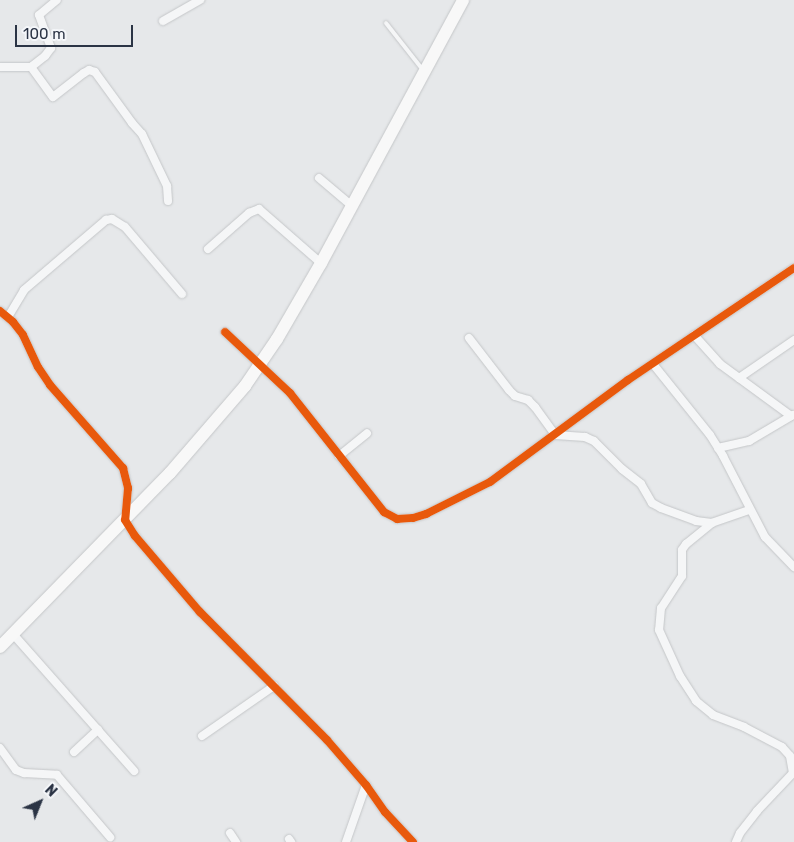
<!DOCTYPE html>
<style>
body{margin:0}
#map{position:relative;width:794px;height:842px;overflow:hidden;background:#e6e8ea;font-family:Rubik,sans-serif}
div>[style]{position:absolute}
[style*='--x']{left:calc(var(--x)*1px);top:calc(var(--y)*1px);width:calc(var(--w)*1px);rotate:calc(var(--a)*1deg)}
.roads{filter:drop-shadow(0 0 1px #c4c6c8) drop-shadow(0 0 1px #c4c6c8)}
.service>*{height:4px;margin:-2px;padding:0 2px;transform-origin:2px;border-radius:2px;background:#f5f6f7}
.minor>*{height:8px;margin:-4px;padding:0 4px;transform-origin:4px;border-radius:4px;background:#f5f6f7}
.trunk>*{height:12px;margin:-6px;padding:0 6px;transform-origin:6px;border-radius:6px;background:#f8f8f8}
.cycleway>*{height:8px;margin:-4px;padding:0 4px;transform-origin:4px;border-radius:4px;background:#e8590c}
span{translate:-50% -50%;white-space:nowrap;text-align:center;line-height:1.15;-webkit-text-stroke:4px #f4f6f9;paint-order:stroke}
.north{position:absolute;left:15px;top:777px;width:50px;height:50px;-webkit-text-stroke:4px #f4f6f9;paint-order:stroke;rotate:44deg;font-size:14px;font-weight:700;line-height:20px;text-align:center;color:#2b3445}
.north::after{content:'';display:block;margin:auto;width:18px;height:22px;background:#2b3445;clip-path:polygon(50% 0,100% 100%,50% 72%,0 100%)}
.scale{position:absolute;left:15px;top:25px;width:118px;height:22px;box-sizing:border-box;border:2px solid #2b3445;border-top:0;padding-left:6px;font-size:15px;line-height:18px;white-space:nowrap;color:#2b3445;-webkit-text-stroke:4px #f4f6f9;paint-order:stroke}
</style>
<div id="map">
<div class="roads">
<div class="service">
<div style="--x:386;--y:23;--w:60;--a:51.8"></div>
</div>
<div class="minor">
<div style="--x:163;--y:21;--w:43;--a:-29.6"></div>
<div style="--x:0;--y:67;--w:31;--a:0"></div>
<div style="--x:31;--y:67;--w:37;--a:54"></div>
<div style="--x:53;--y:97;--w:39;--a:-38"></div>
<div style="--x:84;--y:73;--w:6;--a:-31"></div>
<div style="--x:89;--y:70;--w:6;--a:18"></div>
<div style="--x:95;--y:72;--w:63;--a:54"></div>
<div style="--x:132;--y:123;--w:15;--a:48"></div>
<div style="--x:142;--y:134;--w:58;--a:64.3"></div>
<div style="--x:167;--y:186;--w:15;--a:86"></div>
<div style="--x:31;--y:67;--w:18;--a:-38"></div>
<div style="--x:45;--y:56;--w:10;--a:-53"></div>
<div style="--x:51;--y:48;--w:35;--a:-110"></div>
<div style="--x:39;--y:15;--w:23;--a:-40"></div>
<div style="--x:319;--y:178;--w:42;--a:40.2"></div>
<div style="--x:208;--y:249;--w:55;--a:-41.3"></div>
<div style="--x:249;--y:213;--w:11;--a:-22"></div>
<div style="--x:259;--y:209;--w:82;--a:41.1"></div>
<div style="--x:0;--y:311;--w:17;--a:40"></div>
<div style="--x:13;--y:322;--w:16;--a:52"></div>
<div style="--x:23;--y:335;--w:35;--a:65"></div>
<div style="--x:38;--y:367;--w:22;--a:56"></div>
<div style="--x:50;--y:385;--w:111;--a:48.7"></div>
<div style="--x:123;--y:468;--w:21;--a:76"></div>
<div style="--x:128;--y:488;--w:32;--a:95"></div>
<div style="--x:125;--y:520;--w:19;--a:58"></div>
<div style="--x:135;--y:536;--w:100;--a:49.5"></div>
<div style="--x:200;--y:612;--w:180;--a:45.2"></div>
<div style="--x:327;--y:740;--w:60;--a:49.1"></div>
<div style="--x:366;--y:785;--w:33;--a:55"></div>
<div style="--x:385;--y:812;--w:41;--a:47"></div>
<div style="--x:8;--y:317;--w:31;--a:-59"></div>
<div style="--x:24;--y:290;--w:108;--a:-40.5"></div>
<div style="--x:106;--y:220;--w:6;--a:-9"></div>
<div style="--x:112;--y:219;--w:15;--a:32"></div>
<div style="--x:125;--y:227;--w:88;--a:49.6"></div>
<div style="--x:225;--y:332;--w:89;--a:43.2"></div>
<div style="--x:290;--y:393;--w:152;--a:51.7"></div>
<div style="--x:384;--y:512;--w:15;--a:28"></div>
<div style="--x:397;--y:519;--w:16;--a:-4"></div>
<div style="--x:413;--y:518;--w:14;--a:-17"></div>
<div style="--x:426;--y:514;--w:72;--a:-26.6"></div>
<div style="--x:490;--y:482;--w:172;--a:-36.5"></div>
<div style="--x:628;--y:380;--w:200;--a:-34"></div>
<div style="--x:694;--y:335;--w:39;--a:48"></div>
<div style="--x:720;--y:364;--w:88;--a:36.2"></div>
<div style="--x:469;--y:338;--w:66;--a:52.4"></div>
<div style="--x:509;--y:390;--w:8;--a:45"></div>
<div style="--x:515;--y:396;--w:14;--a:17"></div>
<div style="--x:528;--y:400;--w:10;--a:45"></div>
<div style="--x:535;--y:407;--w:34;--a:54"></div>
<div style="--x:555;--y:435;--w:30;--a:4"></div>
<div style="--x:585;--y:437;--w:10;--a:24"></div>
<div style="--x:594;--y:441;--w:40;--a:45"></div>
<div style="--x:622;--y:469;--w:24;--a:38"></div>
<div style="--x:641;--y:484;--w:22;--a:60"></div>
<div style="--x:652;--y:503;--w:10;--a:29"></div>
<div style="--x:661;--y:508;--w:37;--a:20"></div>
<div style="--x:696;--y:521;--w:16;--a:7"></div>
<div style="--x:653;--y:364;--w:91;--a:51.2"></div>
<div style="--x:710;--y:435;--w:25;--a:58"></div>
<div style="--x:723;--y:456;--w:91;--a:62.6"></div>
<div style="--x:765;--y:537;--w:42;--a:46"></div>
<div style="--x:739;--y:378;--w:67;--a:-34.6"></div>
<div style="--x:718;--y:448;--w:32;--a:-13"></div>
<div style="--x:749;--y:441;--w:51;--a:-30.6"></div>
<div style="--x:339;--y:456;--w:36;--a:-39"></div>
<div style="--x:749;--y:510;--w:39;--a:161"></div>
<div style="--x:712;--y:523;--w:33;--a:141"></div>
<div style="--x:686;--y:544;--w:7;--a:124"></div>
<div style="--x:682;--y:550;--w:26;--a:90"></div>
<div style="--x:682;--y:576;--w:38;--a:123"></div>
<div style="--x:661;--y:608;--w:22;--a:95"></div>
<div style="--x:659;--y:630;--w:51;--a:65.5"></div>
<div style="--x:680;--y:676;--w:30;--a:57"></div>
<div style="--x:696;--y:701;--w:22;--a:39"></div>
<div style="--x:713;--y:715;--w:33;--a:21"></div>
<div style="--x:744;--y:727;--w:43;--a:27.8"></div>
<div style="--x:782;--y:747;--w:12;--a:48"></div>
<div style="--x:790;--y:756;--w:17;--a:80"></div>
<div style="--x:13;--y:634;--w:183;--a:48.5"></div>
<div style="--x:202;--y:736;--w:88;--a:-34.8"></div>
<div style="--x:0;--y:748;--w:27;--a:54"></div>
<div style="--x:16;--y:770;--w:9;--a:21"></div>
<div style="--x:24;--y:773;--w:33;--a:3"></div>
<div style="--x:57;--y:775;--w:82;--a:49.5"></div>
<div style="--x:74;--y:752;--w:33;--a:-43"></div>
<div style="--x:230;--y:833;--w:11;--a:56"></div>
<div style="--x:289;--y:839;--w:4;--a:56"></div>
<div style="--x:346;--y:842;--w:60;--a:-70.7"></div>
<div style="--x:736;--y:842;--w:10;--a:-66"></div>
<div style="--x:740;--y:833;--w:28;--a:-52"></div>
<div style="--x:757;--y:811;--w:54;--a:-46.5"></div>
</div>
<div class="trunk">
<div style="--x:0;--y:647;--w:243;--a:-45.7"></div>
<div style="--x:170;--y:473;--w:115;--a:-49.2"></div>
<div style="--x:245;--y:386;--w:57;--a:-55.8"></div>
<div style="--x:277;--y:339;--w:88;--a:-59.9"></div>
<div style="--x:321;--y:263;--w:299;--a:-61.6"></div>
</div>
</div>
<div class="cycleway">
<div style="--x:0;--y:311;--w:17;--a:40"></div>
<div style="--x:13;--y:322;--w:16;--a:52"></div>
<div style="--x:23;--y:335;--w:35;--a:65"></div>
<div style="--x:38;--y:367;--w:22;--a:56"></div>
<div style="--x:50;--y:385;--w:111;--a:48.7"></div>
<div style="--x:123;--y:468;--w:21;--a:76"></div>
<div style="--x:128;--y:488;--w:32;--a:95"></div>
<div style="--x:125;--y:520;--w:19;--a:58"></div>
<div style="--x:135;--y:536;--w:100;--a:49.5"></div>
<div style="--x:200;--y:612;--w:180;--a:45.2"></div>
<div style="--x:327;--y:740;--w:60;--a:49.1"></div>
<div style="--x:366;--y:785;--w:33;--a:55"></div>
<div style="--x:385;--y:812;--w:41;--a:47"></div>
<div style="--x:225;--y:332;--w:89;--a:43.2"></div>
<div style="--x:290;--y:393;--w:152;--a:51.7"></div>
<div style="--x:384;--y:512;--w:15;--a:28"></div>
<div style="--x:397;--y:519;--w:16;--a:-4"></div>
<div style="--x:413;--y:518;--w:14;--a:-17"></div>
<div style="--x:426;--y:514;--w:72;--a:-26.6"></div>
<div style="--x:490;--y:482;--w:172;--a:-36.5"></div>
<div style="--x:628;--y:380;--w:200;--a:-34"></div>
</div>
<div class="north">N</div>
<div class="scale">100 m</div>
</div>
